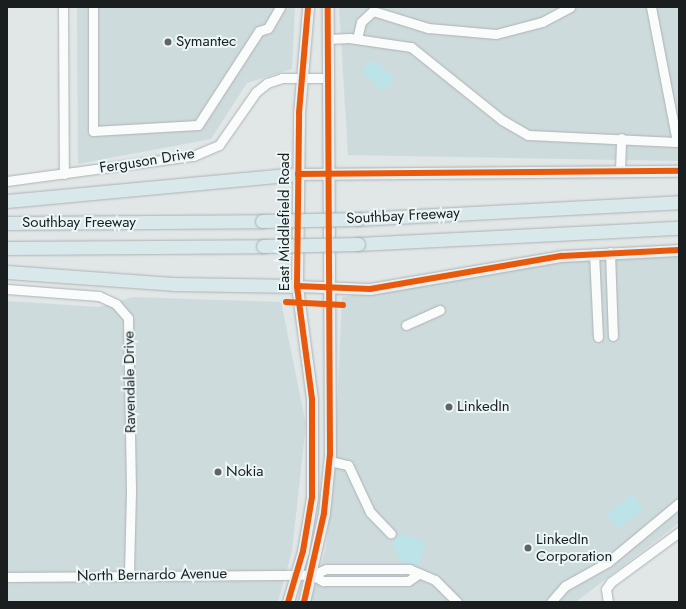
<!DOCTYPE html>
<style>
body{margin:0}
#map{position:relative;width:686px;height:609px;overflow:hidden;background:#e1e6e7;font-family:Jost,sans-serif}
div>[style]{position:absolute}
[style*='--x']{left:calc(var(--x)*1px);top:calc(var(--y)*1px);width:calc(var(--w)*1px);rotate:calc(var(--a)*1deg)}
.built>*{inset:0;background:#cedbdd}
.green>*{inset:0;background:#bce3e8}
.roads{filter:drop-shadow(0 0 1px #aeb2b3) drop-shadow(0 0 1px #aeb2b3)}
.minor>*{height:9px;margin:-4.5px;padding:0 4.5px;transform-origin:4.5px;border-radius:4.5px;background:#fafbfb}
.major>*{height:11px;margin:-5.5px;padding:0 5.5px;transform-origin:5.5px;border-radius:5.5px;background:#e6eff1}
.highway>*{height:13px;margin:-6.5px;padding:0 6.5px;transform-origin:6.5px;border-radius:6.5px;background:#d9e8ea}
.bridges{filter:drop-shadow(0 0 1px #a3b4b6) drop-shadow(0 0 1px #a3b4b6)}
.highway-bridge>*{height:13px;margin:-6.5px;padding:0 6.5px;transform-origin:6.5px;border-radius:6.5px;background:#d9e8ea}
.cycleway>*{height:6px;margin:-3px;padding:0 3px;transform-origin:3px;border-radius:3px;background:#e8590c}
.dots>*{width:11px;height:11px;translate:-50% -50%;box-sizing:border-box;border:2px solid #ebf6f7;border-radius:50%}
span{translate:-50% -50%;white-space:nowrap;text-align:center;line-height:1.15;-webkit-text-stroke:4px #ebf6f7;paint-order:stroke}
.poi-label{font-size:15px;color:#1a1e1f}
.left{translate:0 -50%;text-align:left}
.street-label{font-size:15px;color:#1a1e1f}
.frame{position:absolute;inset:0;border:8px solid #1a1e1f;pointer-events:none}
</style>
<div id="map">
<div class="built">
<div style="clip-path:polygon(77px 7px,295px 7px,292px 69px,247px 83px,211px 139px,78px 164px)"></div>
<div style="clip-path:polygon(339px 7px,679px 7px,679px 161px,348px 155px)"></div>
<div style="clip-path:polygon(679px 257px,679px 523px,576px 602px,310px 602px,326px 548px,334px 474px,342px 297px,563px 261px)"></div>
<div style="clip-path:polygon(133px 297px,281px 302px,306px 424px,292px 551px,278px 602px,7px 602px,7px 301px,99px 307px)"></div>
</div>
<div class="green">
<div style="clip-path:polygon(372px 59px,395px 78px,383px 91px,361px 72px)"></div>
<div style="clip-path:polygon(632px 495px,643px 510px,618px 529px,607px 514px)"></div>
<div style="clip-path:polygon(399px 534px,420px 539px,425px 547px,419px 564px,409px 565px,399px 559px,392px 543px)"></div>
<div style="clip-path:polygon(327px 572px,409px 572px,410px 574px,326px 576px)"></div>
</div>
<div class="roads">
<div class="minor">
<div style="--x:63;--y:7;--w:167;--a:89.7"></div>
<div style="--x:93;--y:7;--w:124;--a:90"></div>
<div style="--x:93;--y:131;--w:105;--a:-3.3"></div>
<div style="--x:198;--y:125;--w:112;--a:-57"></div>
<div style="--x:259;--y:31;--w:9;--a:-18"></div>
<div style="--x:268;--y:28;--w:24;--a:-60"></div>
<div style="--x:328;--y:39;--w:21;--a:-3"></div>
<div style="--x:349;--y:38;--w:63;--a:8.3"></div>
<div style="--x:411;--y:47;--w:117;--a:38.7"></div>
<div style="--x:502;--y:120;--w:30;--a:30"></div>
<div style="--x:528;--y:135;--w:149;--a:2.7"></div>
<div style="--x:677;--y:142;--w:137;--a:-100.9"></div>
<div style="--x:357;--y:39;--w:17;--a:-77"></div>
<div style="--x:361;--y:22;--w:16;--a:-43"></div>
<div style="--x:373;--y:11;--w:58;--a:17.2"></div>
<div style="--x:428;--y:28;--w:68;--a:5"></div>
<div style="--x:496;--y:34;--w:48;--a:-14.6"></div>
<div style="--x:542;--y:22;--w:32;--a:-28"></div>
<div style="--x:620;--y:171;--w:33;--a:-88"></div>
<div style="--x:7;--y:181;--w:188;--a:-7.7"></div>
<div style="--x:193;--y:156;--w:28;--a:-23"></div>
<div style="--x:219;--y:145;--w:65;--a:-55.1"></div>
<div style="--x:256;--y:92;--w:14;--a:-39"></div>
<div style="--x:267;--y:83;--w:16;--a:-18"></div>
<div style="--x:282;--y:78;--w:45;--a:0"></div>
<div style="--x:610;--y:252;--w:84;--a:88"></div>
<div style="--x:594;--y:253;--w:84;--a:87.3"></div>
<div style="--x:7;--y:289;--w:92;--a:4.4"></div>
<div style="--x:99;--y:296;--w:19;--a:25"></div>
<div style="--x:116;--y:304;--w:18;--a:49"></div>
<div style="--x:128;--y:318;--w:173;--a:89"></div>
<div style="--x:131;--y:491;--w:84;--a:91.4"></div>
<div style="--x:406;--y:325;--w:37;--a:-24"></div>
<div style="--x:330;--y:461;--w:18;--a:13"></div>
<div style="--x:348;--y:465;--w:52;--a:64.9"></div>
<div style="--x:370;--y:512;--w:30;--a:46"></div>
<div style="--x:312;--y:575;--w:13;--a:29"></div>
<div style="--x:323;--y:581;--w:85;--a:0"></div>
<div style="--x:408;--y:581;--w:11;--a:-34"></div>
<div style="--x:7;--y:577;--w:305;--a:-0.4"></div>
<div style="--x:312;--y:575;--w:15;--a:-23"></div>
<div style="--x:326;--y:569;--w:83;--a:0"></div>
<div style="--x:409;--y:569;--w:28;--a:23"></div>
<div style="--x:435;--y:580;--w:31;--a:45"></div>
<div style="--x:551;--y:602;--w:21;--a:-49"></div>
<div style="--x:565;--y:586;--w:49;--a:-29.2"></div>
<div style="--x:608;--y:562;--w:92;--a:-39.7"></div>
<div style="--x:608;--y:602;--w:13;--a:-99"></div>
<div style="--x:606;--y:589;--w:9;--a:-54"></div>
<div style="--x:611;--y:582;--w:84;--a:-36.3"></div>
</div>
<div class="major">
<div style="--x:298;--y:174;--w:381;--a:-0.5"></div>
<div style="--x:297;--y:286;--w:73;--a:2.4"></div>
<div style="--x:370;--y:289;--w:195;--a:-9.8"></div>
<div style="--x:562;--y:256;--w:117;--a:-2.9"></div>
<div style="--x:288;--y:602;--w:53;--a:-73.6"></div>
<div style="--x:303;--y:551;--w:55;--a:-80.5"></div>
<div style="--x:312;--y:497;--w:98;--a:-90"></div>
<div style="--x:312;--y:399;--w:114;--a:-97.6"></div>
<div style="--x:297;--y:286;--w:173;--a:-89.3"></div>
<div style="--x:299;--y:113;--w:106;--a:-85.1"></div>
<div style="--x:304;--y:602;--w:91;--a:-77.3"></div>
<div style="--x:324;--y:513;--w:59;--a:-84.2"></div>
<div style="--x:330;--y:454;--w:447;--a:-90.3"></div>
</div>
<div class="highway">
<div style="--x:7;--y:201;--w:292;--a:-5.3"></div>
<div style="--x:358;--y:219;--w:321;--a:-3"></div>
<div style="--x:7;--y:223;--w:255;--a:-0.4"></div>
<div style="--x:358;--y:244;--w:321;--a:-2.9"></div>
<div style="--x:7;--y:248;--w:256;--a:-0.4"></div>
<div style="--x:7;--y:272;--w:166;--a:4.1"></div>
<div style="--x:173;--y:284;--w:124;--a:0.9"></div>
</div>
</div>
<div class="bridges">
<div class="highway-bridge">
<div style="--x:262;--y:221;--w:96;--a:-1.2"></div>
<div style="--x:263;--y:246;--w:95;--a:-1.2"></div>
</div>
</div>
<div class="cycleway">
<div style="--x:298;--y:174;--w:381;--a:-0.5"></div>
<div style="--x:297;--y:286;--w:73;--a:2.4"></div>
<div style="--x:370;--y:289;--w:195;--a:-9.8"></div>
<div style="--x:562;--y:256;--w:117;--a:-2.9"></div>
<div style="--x:286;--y:302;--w:57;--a:3"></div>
<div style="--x:288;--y:602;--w:53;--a:-73.6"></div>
<div style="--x:303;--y:551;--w:55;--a:-80.5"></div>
<div style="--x:312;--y:497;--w:98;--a:-90"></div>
<div style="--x:312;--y:399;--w:114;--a:-97.6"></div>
<div style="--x:297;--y:286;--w:173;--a:-89.3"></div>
<div style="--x:299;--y:113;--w:106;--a:-85.1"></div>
<div style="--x:304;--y:602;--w:91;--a:-77.3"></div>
<div style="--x:324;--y:513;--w:59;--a:-84.2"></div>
<div style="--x:330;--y:454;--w:447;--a:-90.3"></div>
</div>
<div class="dots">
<div style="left:168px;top:42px;background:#606465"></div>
<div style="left:449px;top:407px;background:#606465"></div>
<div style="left:218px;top:472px;background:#606465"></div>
<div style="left:528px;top:548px;background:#606465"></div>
</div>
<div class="poi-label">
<span class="left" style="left:176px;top:42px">Symantec</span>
<span class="left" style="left:457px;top:407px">LinkedIn</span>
<span class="left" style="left:226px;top:472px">Nokia</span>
<span class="left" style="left:536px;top:548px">LinkedIn<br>Corporation</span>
</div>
<div class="street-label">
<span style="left:147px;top:161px;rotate:-9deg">Ferguson Drive</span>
<span style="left:403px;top:216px;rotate:-3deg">Southbay Freeway</span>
<span style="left:285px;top:222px;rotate:-90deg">East Middlefield Road</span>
<span style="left:79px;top:223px">Southbay Freeway</span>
<span style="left:130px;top:382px;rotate:-91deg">Ravendale Drive</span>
<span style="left:152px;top:575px;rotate:-1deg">North Bernardo Avenue</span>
</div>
<div class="frame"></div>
</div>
